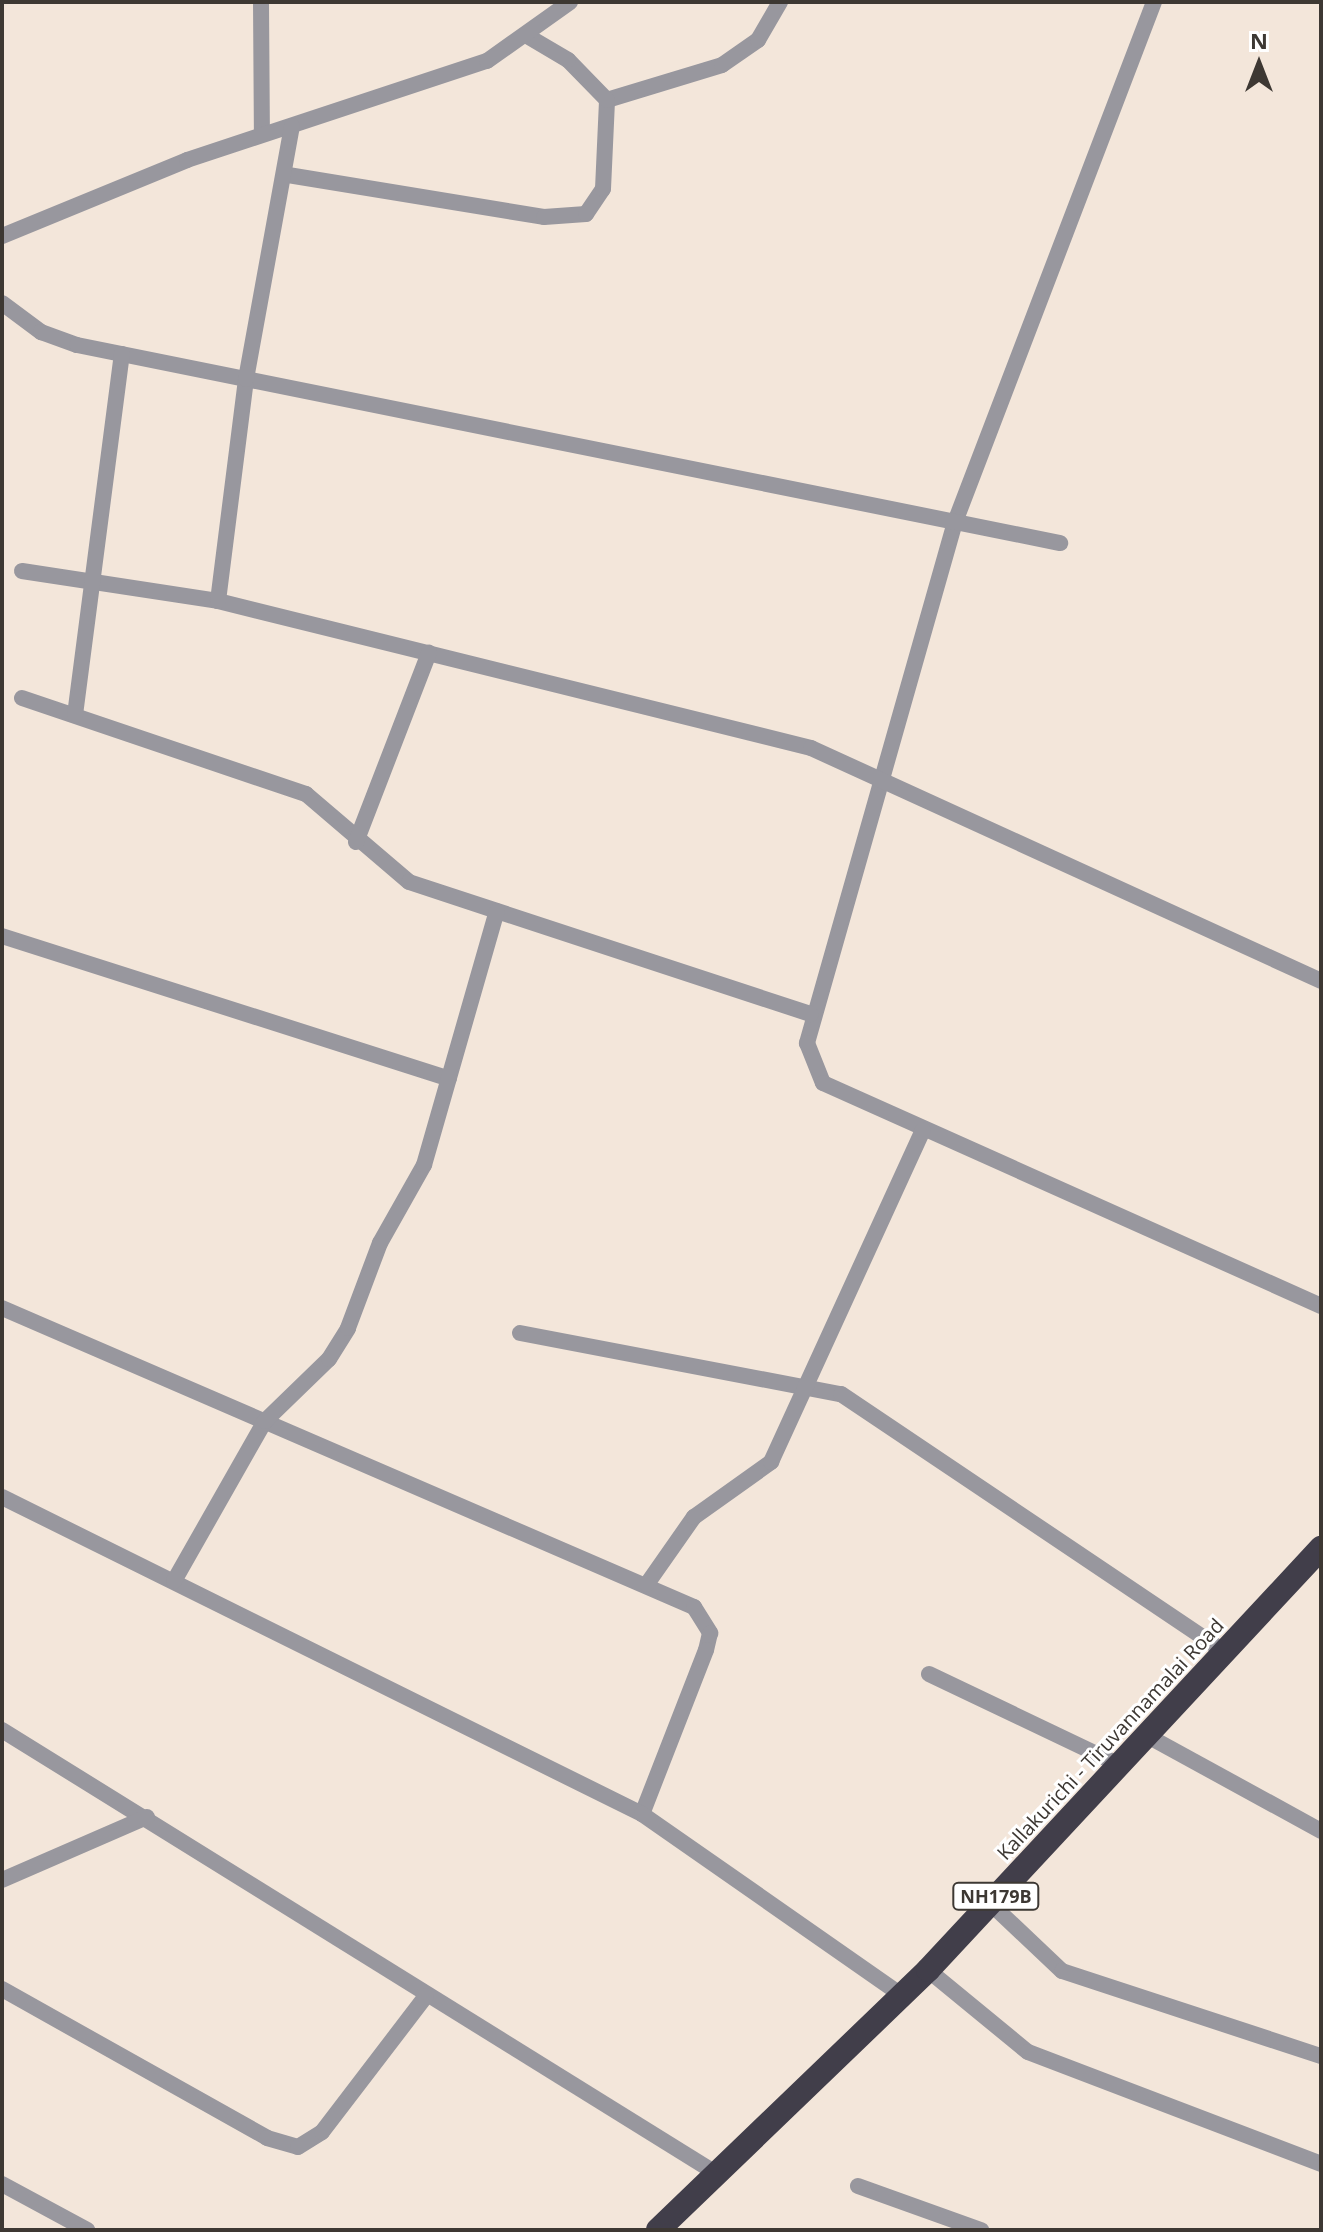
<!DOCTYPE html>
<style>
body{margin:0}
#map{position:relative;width:1323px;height:2232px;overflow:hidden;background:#f3e6da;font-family:"Open Sans",sans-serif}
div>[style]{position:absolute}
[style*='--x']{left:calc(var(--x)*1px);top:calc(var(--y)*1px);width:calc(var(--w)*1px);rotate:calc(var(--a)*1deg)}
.street>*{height:16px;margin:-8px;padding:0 8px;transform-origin:8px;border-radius:8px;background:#98979e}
.highway>*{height:24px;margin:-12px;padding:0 12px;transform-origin:12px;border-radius:12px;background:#413e4a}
span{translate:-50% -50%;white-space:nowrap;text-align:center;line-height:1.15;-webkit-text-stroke:6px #fff;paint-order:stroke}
.shield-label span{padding:2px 6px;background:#fff;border:2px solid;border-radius:6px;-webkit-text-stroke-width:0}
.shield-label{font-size:18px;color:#3d3833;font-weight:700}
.street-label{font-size:20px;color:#3d3833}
.frame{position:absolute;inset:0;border:4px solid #3d3833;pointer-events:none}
.north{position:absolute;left:1219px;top:24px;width:80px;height:80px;-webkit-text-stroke:6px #fff;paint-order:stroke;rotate:0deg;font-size:22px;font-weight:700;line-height:32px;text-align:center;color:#3d3833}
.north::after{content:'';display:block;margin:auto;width:28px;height:36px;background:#3d3833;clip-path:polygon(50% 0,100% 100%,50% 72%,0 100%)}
</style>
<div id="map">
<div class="street">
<div style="--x:261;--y:2;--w:132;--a:89.6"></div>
<div style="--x:1154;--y:2;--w:557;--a:110.94"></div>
<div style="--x:955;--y:522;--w:542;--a:105.86"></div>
<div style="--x:807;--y:1043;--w:43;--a:68.2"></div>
<div style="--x:823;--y:1083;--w:546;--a:24.12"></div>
<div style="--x:607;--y:100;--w:120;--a:-16.9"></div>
<div style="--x:722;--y:65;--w:44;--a:-34.8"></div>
<div style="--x:758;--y:40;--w:44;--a:-59.9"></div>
<div style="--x:288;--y:175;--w:259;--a:9.3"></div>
<div style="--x:544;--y:217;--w:42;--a:-4.1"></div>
<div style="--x:586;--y:214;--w:30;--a:-56"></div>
<div style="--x:603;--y:189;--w:89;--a:-87.4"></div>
<div style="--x:607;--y:100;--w:56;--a:-134.3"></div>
<div style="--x:568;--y:60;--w:45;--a:-149.5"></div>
<div style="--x:2;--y:236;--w:200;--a:-22.3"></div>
<div style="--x:187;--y:160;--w:316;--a:-18.3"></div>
<div style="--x:487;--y:61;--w:102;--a:-35.4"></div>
<div style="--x:2;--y:303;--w:49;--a:36.6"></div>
<div style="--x:41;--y:332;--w:38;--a:20"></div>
<div style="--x:77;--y:345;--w:1003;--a:11.39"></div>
<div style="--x:22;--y:571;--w:198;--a:8.7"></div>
<div style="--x:218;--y:601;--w:611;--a:13.92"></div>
<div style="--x:811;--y:748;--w:561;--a:24.55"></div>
<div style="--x:218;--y:601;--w:224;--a:-82.8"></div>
<div style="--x:246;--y:379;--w:257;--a:-79.7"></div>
<div style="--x:22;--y:698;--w:300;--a:18.7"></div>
<div style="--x:306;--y:794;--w:135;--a:40.5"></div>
<div style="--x:409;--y:882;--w:423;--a:18.2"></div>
<div style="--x:75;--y:715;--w:364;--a:-82.6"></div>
<div style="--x:356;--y:842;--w:203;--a:-68.9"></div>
<div style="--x:2;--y:936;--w:469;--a:17.7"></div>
<div style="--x:2;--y:1308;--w:754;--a:23.37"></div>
<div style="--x:694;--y:1607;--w:31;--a:58"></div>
<div style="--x:710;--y:1633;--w:17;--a:103"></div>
<div style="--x:706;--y:1650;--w:176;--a:111.3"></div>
<div style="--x:520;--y:1333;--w:327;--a:10.8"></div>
<div style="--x:841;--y:1394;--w:460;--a:33.9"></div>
<div style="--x:2;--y:1497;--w:714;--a:26.35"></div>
<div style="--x:642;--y:1814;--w:311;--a:34.9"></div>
<div style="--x:174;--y:1581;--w:184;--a:-60.4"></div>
<div style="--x:265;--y:1421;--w:89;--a:-44.1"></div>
<div style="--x:329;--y:1359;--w:36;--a:-58"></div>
<div style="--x:348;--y:1328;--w:91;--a:-69.4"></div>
<div style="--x:380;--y:1243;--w:90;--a:-60.6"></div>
<div style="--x:424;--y:1165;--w:264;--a:-74"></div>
<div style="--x:647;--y:1584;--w:82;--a:-55"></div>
<div style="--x:694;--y:1517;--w:95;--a:-35.5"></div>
<div style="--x:771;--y:1462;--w:365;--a:-65.4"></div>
<div style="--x:929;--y:1674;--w:207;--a:25.5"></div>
<div style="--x:2;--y:1730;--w:838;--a:31.83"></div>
<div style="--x:1144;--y:1734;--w:202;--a:28.7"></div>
<div style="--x:2;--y:1880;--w:158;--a:-23.5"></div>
<div style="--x:990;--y:1903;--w:99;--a:43.4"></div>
<div style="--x:1062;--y:1971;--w:273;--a:18.2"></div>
<div style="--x:928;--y:1970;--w:129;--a:39.4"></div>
<div style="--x:1028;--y:2052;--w:314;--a:20.9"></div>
<div style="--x:2;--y:1989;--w:304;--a:29.3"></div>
<div style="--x:267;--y:2138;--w:32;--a:16"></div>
<div style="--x:298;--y:2147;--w:28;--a:-32"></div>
<div style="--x:322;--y:2132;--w:171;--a:-52.6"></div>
<div style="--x:2;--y:2184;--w:97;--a:28.4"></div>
<div style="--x:858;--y:2186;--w:131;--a:19.7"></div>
</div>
<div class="highway">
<div style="--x:658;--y:2230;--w:375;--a:-43.9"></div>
<div style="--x:928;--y:1970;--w:577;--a:-47.04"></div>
</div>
<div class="shield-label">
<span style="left:996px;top:1896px">NH179B</span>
</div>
<div class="street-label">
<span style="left:1110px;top:1739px;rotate:-47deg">Kallakurichi - Tiruvannamalai Road</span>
</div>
<div class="frame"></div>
<div class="north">N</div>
</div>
